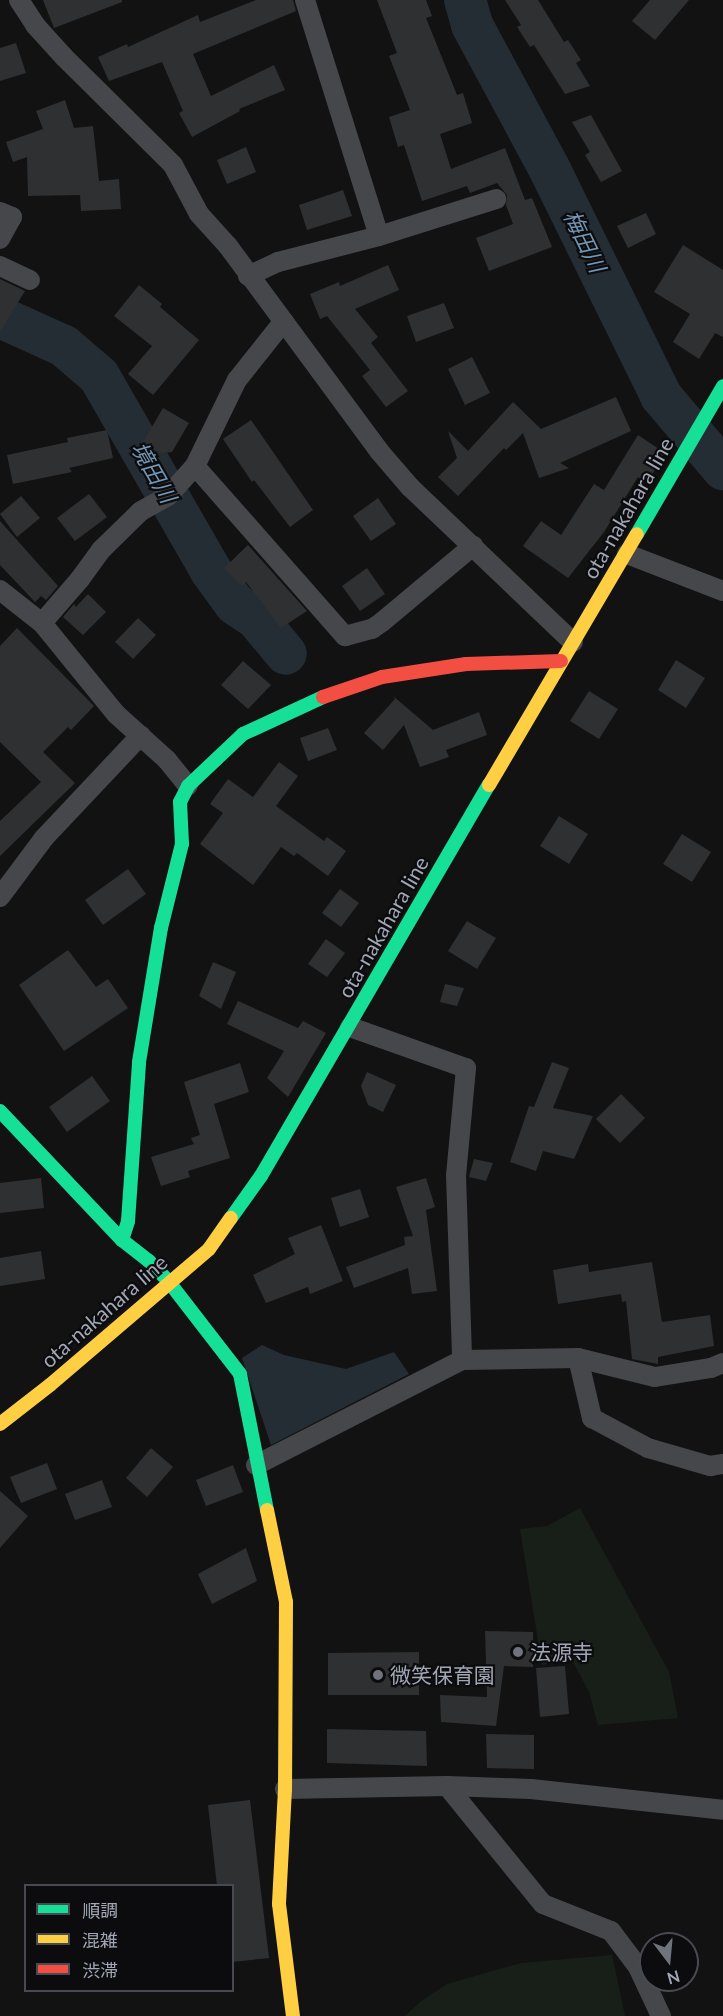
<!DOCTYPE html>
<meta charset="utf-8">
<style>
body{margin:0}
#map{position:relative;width:723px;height:2016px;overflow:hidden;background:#121212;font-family:Lato,"Noto Sans JP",sans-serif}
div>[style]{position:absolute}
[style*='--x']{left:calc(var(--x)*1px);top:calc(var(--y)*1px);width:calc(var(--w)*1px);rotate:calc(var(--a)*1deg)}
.green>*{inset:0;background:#181f19}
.water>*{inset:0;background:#242d34}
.river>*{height:42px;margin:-21px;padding:0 21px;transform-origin:21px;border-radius:21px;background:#242d34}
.building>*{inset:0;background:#2f3032}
.street>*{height:20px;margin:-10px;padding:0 10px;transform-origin:10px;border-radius:10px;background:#46474b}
.fast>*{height:14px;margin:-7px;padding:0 7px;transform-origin:7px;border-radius:7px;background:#16e098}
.slow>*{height:14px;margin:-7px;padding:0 7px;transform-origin:7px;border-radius:7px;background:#ffcf43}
.jam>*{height:14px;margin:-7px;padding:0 7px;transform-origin:7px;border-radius:7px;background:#f24e42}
.dots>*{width:16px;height:16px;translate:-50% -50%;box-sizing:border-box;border:3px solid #0c0c0e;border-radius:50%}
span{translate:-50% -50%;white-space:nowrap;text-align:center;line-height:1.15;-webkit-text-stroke:4.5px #0c0c0e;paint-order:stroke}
.street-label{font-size:21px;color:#a1a7b5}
.poi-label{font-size:21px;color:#a1a7b5}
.left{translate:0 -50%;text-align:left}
.water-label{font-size:22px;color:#7396b4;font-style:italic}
.legend{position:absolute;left:24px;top:1884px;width:210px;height:108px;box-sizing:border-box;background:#0c0c0e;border:2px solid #484a51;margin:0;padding:8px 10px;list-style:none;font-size:18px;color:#a1a7b5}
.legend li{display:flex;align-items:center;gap:12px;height:30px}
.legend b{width:30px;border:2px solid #484a51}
.north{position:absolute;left:639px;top:1932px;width:60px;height:60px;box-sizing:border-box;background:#0c0c0e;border:2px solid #484a51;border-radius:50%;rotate:164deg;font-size:16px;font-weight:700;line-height:24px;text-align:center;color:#a1a7b5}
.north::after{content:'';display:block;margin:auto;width:21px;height:27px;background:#6f737c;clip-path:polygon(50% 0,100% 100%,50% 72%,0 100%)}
</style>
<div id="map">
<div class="green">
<div style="clip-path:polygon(580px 1508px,669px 1672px,678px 1718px,598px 1725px,589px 1692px,572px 1660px,542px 1665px,520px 1529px,547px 1526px)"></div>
<div style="clip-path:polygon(612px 1955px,625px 2016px,405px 2016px,421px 2001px,447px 1984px,521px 1963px)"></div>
</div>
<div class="water">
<div style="clip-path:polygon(262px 1345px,284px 1355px,346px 1369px,394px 1352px,409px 1374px,271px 1445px,242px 1358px)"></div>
</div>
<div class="river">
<div style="--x:465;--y:0;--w:26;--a:74"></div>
<div style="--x:472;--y:25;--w:167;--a:61.7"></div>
<div style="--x:551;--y:172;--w:250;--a:63.8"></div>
<div style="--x:661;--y:396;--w:96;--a:49.7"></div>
<div style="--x:0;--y:317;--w:70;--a:24.4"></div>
<div style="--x:64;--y:346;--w:46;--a:40.6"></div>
<div style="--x:99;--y:376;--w:225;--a:60.1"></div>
<div style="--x:211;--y:571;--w:41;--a:54"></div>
<div style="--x:235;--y:604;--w:27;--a:34"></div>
<div style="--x:257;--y:619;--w:45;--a:50.4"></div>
</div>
<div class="building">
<div style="clip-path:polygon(43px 0,122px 0,122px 2px,54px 28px)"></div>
<div style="clip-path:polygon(256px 0,293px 0,296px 11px,193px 54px,211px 96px,274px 65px,285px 90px,239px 109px,240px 111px,192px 137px,179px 113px,183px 111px,162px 62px,109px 81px,98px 57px,127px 44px,128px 47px,198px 15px,200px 22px)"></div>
<div style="clip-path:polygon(377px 0,426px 0,432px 16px,426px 18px,457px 95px,463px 93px,472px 123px,440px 134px,451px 169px,505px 148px,525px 200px,532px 198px,552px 247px,489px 271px,476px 238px,513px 224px,506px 205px,507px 195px,497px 183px,470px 193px,467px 186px,422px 201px,404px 145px,398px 147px,389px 117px,410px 110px,389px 56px,397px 53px)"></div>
<div style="clip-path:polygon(505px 0,538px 0,564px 42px,568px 40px,581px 60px,576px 63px,590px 86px,565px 94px,534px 45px,530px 47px,517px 27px,521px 25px)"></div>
<div style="clip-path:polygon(650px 0,689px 0,655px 40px,632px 21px)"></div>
<div style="clip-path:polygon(16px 43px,26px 73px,0 81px,0 48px)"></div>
<div style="clip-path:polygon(65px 100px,74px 128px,93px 126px,99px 181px,119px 179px,121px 209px,81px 211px,80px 195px,28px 196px,27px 157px,13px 162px,6px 142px,43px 129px,36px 111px)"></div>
<div style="clip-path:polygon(591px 115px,622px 171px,601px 182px,585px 155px,590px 152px,572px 122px)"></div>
<div style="clip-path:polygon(246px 147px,256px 172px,227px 184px,217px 160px)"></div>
<div style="clip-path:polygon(343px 190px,352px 216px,307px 230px,299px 205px)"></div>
<div style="clip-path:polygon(646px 213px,656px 234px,628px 248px,617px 226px)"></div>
<div style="clip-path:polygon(683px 245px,723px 270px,723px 337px,715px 333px,699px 359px,673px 342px,690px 314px,654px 292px)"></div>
<div style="clip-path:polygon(388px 265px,399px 290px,355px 309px,378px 337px,371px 343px,408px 391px,386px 407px,362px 376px,370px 370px,327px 316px,320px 319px,310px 294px,339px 282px,340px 286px)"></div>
<div style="clip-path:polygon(0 279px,25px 291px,0 332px)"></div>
<div style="clip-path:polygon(139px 285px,162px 304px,160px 307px,199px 340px,153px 395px,128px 374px,152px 346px,114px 316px)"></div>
<div style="clip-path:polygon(444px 303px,454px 328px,416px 342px,407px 316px)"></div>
<div style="clip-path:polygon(472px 357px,490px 393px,465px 405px,448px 369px)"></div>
<div style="clip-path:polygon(616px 397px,631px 431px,560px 463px,569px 468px,539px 478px,523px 433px,506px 450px,504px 448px,458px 496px,438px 477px,457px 458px,448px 431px,468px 451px,513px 402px,541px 429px)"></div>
<div style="clip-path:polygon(163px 408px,189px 423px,172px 452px,162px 453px,143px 442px)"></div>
<div style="clip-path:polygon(251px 420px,313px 510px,290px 527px,254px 480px,252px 482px,223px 439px)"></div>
<div style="clip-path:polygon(107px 430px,113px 458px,69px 468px,72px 472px,13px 484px,7px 455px,68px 442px,67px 438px)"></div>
<div style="clip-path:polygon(638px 435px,665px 453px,647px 483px,638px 477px,604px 532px,568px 578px,523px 546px,541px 521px,561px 535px,594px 484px,604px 490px)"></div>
<div style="clip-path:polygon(89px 494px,107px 517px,75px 541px,57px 518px)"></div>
<div style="clip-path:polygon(21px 496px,40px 518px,17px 537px,0 514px)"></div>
<div style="clip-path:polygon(378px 498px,396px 524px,371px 541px,353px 516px)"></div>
<div style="clip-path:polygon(0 521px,58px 586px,46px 600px,41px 596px,35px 602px,0 565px)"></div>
<div style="clip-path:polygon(248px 545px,307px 611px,281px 628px,246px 582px,242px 586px,224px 568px)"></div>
<div style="clip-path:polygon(367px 568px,385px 594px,360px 611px,342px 586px)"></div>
<div style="clip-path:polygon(88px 594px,106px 612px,83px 635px,63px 617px,74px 604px,76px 607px)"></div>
<div style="clip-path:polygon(138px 618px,156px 635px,133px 659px,115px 642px)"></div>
<div style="clip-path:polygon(17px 628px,94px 706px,71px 730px,68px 727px,43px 752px,75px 783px,0 856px,0 821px,41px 782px,0 742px,0 646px)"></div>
<div style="clip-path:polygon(676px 660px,705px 678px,686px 708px,658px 690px)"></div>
<div style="clip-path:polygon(243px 661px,271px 685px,248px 709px,221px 685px)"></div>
<div style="clip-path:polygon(589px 691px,618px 709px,599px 739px,570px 721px)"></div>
<div style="clip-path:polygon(393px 696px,433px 730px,479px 712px,487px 735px,446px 750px,449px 757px,420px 767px,404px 725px,383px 750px,364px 733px,395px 699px)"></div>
<div style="clip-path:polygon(328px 728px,337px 750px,308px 761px,300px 738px)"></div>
<div style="clip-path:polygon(279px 762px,298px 776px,276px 806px,324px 841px,327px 837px,346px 851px,328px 876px,297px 853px,294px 856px,281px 847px,253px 885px,200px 844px,223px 813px,210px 804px,228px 779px,253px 797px)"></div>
<div style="clip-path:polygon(559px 816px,588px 834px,569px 864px,540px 846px)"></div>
<div style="clip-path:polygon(682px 834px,711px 852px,692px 882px,663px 864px)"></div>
<div style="clip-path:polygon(128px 869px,146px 894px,103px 925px,85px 900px)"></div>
<div style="clip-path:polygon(340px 889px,359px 903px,341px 927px,322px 913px)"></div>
<div style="clip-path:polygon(467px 921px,496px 938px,477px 969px,448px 951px)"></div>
<div style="clip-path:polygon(326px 939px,345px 953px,327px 977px,308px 964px)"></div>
<div style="clip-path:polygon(68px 950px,96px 987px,108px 979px,128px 1008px,64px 1051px,19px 985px)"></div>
<div style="clip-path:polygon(213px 962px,236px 972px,221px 1009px,199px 996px)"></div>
<div style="clip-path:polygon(445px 984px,464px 988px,457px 1006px,440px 1002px)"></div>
<div style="clip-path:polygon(238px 1001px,298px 1028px,303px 1021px,326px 1033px,288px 1097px,267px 1078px,284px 1051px,227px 1024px)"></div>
<div style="clip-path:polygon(552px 1062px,569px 1068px,553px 1108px,593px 1116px,574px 1159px,543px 1151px,536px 1171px,510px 1162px,529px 1106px,534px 1107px)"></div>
<div style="clip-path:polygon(240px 1063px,249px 1092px,214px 1104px,230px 1158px,188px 1171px,190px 1177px,161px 1186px,151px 1157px,194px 1144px,191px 1138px,200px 1135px,184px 1082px)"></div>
<div style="clip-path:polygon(367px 1072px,396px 1085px,383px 1112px,368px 1105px,361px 1086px)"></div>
<div style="clip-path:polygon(92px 1076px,110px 1101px,67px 1132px,49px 1107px)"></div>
<div style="clip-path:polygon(621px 1094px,645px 1118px,620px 1143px,596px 1119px)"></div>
<div style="clip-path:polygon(474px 1159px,493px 1163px,486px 1181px,469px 1177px)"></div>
<div style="clip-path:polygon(41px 1178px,44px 1208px,0 1213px,0 1183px)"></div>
<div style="clip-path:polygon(426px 1178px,435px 1207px,426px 1210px,437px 1291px,412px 1294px,408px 1268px,354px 1288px,346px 1267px,405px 1245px,404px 1237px,413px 1236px,396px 1187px)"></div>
<div style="clip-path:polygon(360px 1189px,369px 1217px,340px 1227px,331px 1198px)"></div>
<div style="clip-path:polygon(321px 1225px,343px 1281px,310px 1294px,308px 1287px,266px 1303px,253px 1275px,295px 1254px,288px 1238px)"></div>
<div style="clip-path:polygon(41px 1251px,45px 1279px,0 1286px,0 1258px)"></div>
<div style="clip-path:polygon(652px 1262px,662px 1322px,710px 1315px,714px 1346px,658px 1357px,658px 1364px,632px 1359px,626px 1301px,622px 1302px,621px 1294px,558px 1304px,553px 1270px,588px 1264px,589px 1272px)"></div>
<div style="clip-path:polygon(151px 1448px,173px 1467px,147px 1497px,126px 1478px)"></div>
<div style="clip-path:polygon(47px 1463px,57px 1489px,21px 1503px,10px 1477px)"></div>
<div style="clip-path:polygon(233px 1465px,243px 1492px,206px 1506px,196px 1480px)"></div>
<div style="clip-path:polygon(102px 1480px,112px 1507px,75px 1520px,65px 1494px)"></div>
<div style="clip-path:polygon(0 1491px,28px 1516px,0 1548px)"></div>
<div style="clip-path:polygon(246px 1548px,257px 1581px,212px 1604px,198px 1574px)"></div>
<div style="clip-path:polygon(485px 1631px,533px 1632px,533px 1667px,504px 1666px,496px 1726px,441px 1722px,440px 1695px,487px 1697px)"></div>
<div style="clip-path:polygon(419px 1652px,419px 1695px,328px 1695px,328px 1653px)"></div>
<div style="clip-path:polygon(565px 1666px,569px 1714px,540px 1717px,536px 1668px)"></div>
<div style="clip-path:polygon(327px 1729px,426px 1731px,427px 1766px,327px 1763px)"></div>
<div style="clip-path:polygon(486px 1734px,534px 1735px,534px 1769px,487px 1768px)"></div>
<div style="clip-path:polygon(250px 1800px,269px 1958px,232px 1962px,232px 1886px,217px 1886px,208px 1805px)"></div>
</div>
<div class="street">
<div style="--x:19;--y:0;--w:30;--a:57"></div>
<div style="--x:35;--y:25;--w:43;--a:47.8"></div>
<div style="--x:64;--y:57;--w:153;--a:44.7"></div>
<div style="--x:173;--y:165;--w:55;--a:62"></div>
<div style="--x:199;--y:214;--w:43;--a:47.8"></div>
<div style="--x:228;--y:246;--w:255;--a:53.6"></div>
<div style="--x:379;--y:451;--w:48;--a:49.3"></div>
<div style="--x:410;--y:487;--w:225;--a:43.6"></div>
<div style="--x:305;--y:0;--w:247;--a:72.6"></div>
<div style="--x:0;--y:212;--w:13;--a:23"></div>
<div style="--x:12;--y:217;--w:25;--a:119"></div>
<div style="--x:0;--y:266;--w:33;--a:25"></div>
<div style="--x:248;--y:276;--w:33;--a:-25"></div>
<div style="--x:278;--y:262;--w:104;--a:-14.4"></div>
<div style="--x:379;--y:236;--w:123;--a:-17.5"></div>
<div style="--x:195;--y:466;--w:227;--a:48.6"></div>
<div style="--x:345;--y:636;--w:28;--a:-15"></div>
<div style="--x:372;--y:629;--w:12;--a:-35"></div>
<div style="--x:382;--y:622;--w:119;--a:-39.9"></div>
<div style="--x:627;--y:554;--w:103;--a:21.1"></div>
<div style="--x:0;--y:590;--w:53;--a:38.2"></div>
<div style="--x:42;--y:623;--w:117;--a:50.9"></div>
<div style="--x:116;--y:714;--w:69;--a:42"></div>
<div style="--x:167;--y:760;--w:33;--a:51"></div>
<div style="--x:42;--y:623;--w:58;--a:-49.2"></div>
<div style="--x:80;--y:579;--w:36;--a:-54"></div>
<div style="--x:101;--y:550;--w:56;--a:-44.3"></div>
<div style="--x:141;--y:511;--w:31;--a:-29"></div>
<div style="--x:168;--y:496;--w:40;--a:-48"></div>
<div style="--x:195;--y:466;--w:96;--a:-64"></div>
<div style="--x:237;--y:380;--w:75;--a:-51.5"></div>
<div style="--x:0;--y:897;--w:74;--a:-53.3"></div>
<div style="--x:44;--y:838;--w:141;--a:-46.7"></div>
<div style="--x:350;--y:1027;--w:123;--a:19.5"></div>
<div style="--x:466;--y:1068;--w:107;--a:95.3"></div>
<div style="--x:456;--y:1175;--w:185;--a:88.1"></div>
<div style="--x:578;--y:1358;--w:62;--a:76.9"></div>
<div style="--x:592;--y:1418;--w:64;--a:28.2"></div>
<div style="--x:648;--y:1448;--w:65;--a:16.2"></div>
<div style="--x:710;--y:1466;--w:13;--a:-9"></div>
<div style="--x:256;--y:1465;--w:231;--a:-27"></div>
<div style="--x:462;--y:1360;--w:116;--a:-1"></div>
<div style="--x:578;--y:1358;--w:79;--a:13.9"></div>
<div style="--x:655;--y:1377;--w:57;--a:-9.1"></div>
<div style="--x:711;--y:1368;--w:13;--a:-23"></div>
<div style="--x:447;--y:1786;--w:152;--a:50.9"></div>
<div style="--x:543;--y:1904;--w:73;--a:21.7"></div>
<div style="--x:611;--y:1931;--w:45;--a:53.1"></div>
<div style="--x:638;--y:1967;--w:54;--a:64.9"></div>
<div style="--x:285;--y:1789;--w:162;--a:-1.1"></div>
<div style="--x:447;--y:1786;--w:84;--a:2"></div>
<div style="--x:531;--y:1789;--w:193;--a:6.2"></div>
</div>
<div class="fast">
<div style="--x:637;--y:534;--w:171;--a:-59.8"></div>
<div style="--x:0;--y:1111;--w:178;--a:46.6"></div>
<div style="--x:122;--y:1240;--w:34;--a:38"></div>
<div style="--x:149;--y:1261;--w:29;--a:46"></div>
<div style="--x:169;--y:1282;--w:116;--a:52.3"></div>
<div style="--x:240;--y:1374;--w:139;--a:78.8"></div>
<div style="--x:231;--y:1218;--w:52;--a:-54.5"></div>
<div style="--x:261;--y:1176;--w:453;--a:-59.8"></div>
<div style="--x:122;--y:1240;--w:20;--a:-72"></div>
<div style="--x:128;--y:1221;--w:159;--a:-86"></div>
<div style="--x:139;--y:1062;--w:136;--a:-80.7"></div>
<div style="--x:161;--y:928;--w:87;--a:-76"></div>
<div style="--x:182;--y:844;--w:42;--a:-92.7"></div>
<div style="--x:180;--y:802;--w:18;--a:-63"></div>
<div style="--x:188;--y:786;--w:76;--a:-43.4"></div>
<div style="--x:243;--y:734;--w:88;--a:-24.8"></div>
</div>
<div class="slow">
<div style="--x:489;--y:785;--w:291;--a:-59.5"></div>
<div style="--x:0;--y:1424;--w:63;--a:-38"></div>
<div style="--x:50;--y:1385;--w:209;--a:-40.5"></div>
<div style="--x:209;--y:1249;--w:38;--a:-55"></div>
<div style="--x:267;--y:1510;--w:94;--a:78.3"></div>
<div style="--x:286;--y:1602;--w:187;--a:90.3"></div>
<div style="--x:285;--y:1789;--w:115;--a:93"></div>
<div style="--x:279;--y:1904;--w:113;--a:82.9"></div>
</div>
<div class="jam">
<div style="--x:323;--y:697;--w:62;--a:-18.7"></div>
<div style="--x:382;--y:677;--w:85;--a:-8.8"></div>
<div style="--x:466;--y:664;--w:95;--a:-1.8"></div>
</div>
<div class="dots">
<div style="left:518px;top:1652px;background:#6f737c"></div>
<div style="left:378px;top:1675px;background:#6f737c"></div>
</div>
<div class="street-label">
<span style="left:628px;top:508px;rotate:-60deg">ota-nakahara line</span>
<span style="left:383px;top:927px;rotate:-60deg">ota-nakahara line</span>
<span style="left:104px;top:1311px;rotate:-41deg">ota-nakahara line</span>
</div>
<div class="poi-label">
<span class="left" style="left:530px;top:1652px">法源寺</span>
<span class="left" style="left:390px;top:1675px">微笑保育園</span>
</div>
<div class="water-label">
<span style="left:585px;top:241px;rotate:64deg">梅田川</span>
<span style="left:154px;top:472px;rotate:60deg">境田川</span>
</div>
<ul class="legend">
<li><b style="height:8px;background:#16e098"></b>順調</li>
<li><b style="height:8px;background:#ffcf43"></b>混雑</li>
<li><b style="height:8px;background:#f24e42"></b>渋滞</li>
</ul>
<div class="north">N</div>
</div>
